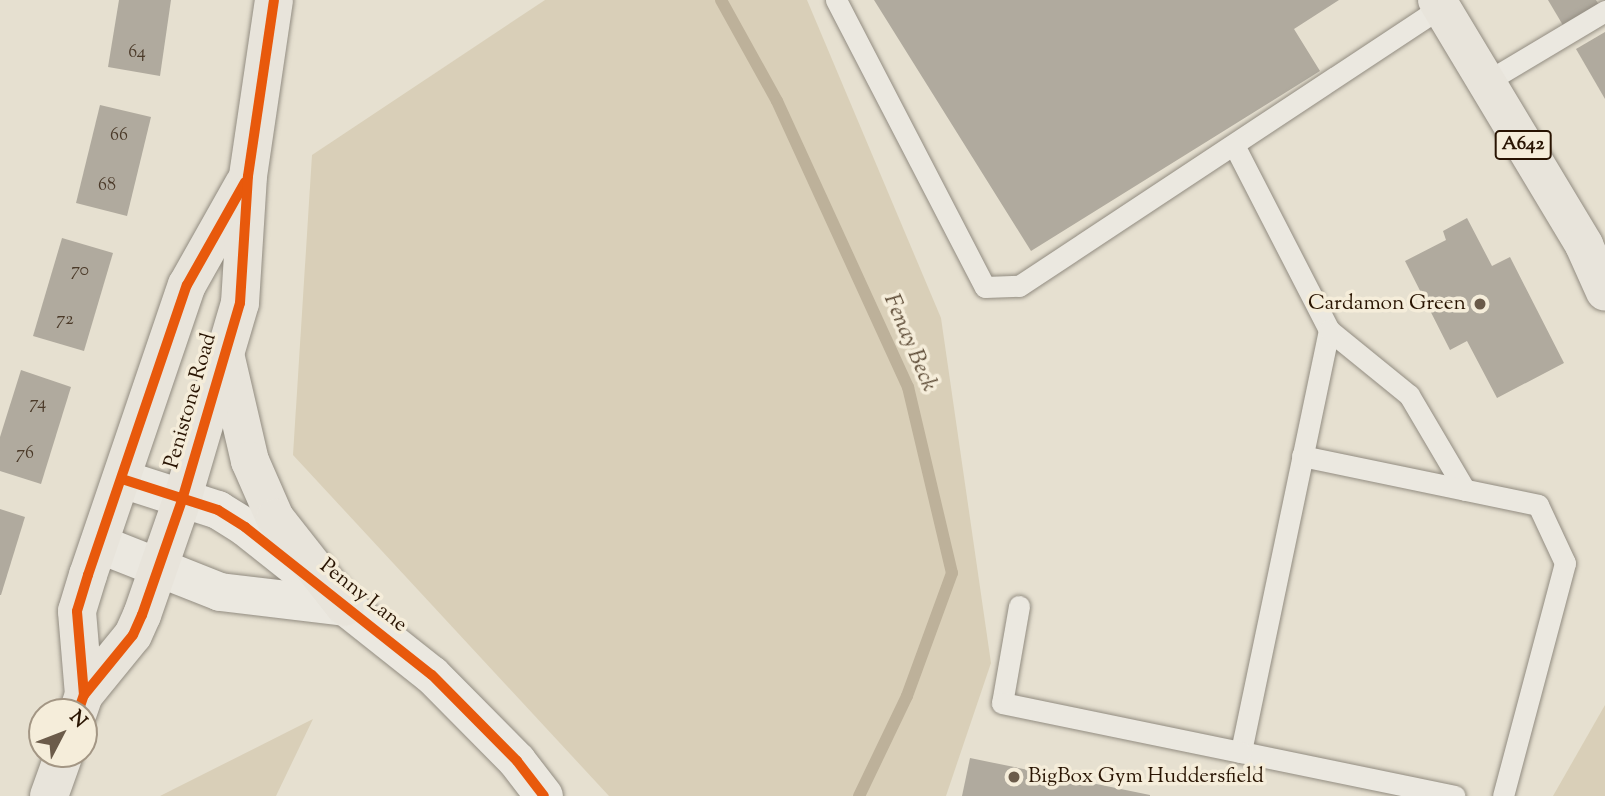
<!DOCTYPE html>
<style>
body{margin:0}
#map{position:relative;width:1605px;height:796px;overflow:hidden;background:#e6e0d0;font-family:"Sorts Mill Goudy",serif}
div>[style]{position:absolute}
[style*='--x']{left:calc(var(--x)*1px);top:calc(var(--y)*1px);width:calc(var(--w)*1px);rotate:calc(var(--a)*1deg)}
.green>*{inset:0;background:#d9cfb8}
.stream>*{height:12px;margin:-6px;padding:0 6px;transform-origin:6px;border-radius:6px;background:#bdb19a}
.building>*{inset:0;background:#b0aa9e}
.roads{filter:drop-shadow(0 0 2px #928c81) drop-shadow(0 0 2px #928c81)}
.service>*{height:21px;margin:-10.5px;padding:0 10.5px;transform-origin:10.5px;border-radius:10.5px;background:#ebe8e0}
.minor>*{height:38px;margin:-19px;padding:0 19px;transform-origin:19px;border-radius:19px;background:#ebe8e0}
.trunk>*{height:38px;margin:-19px;padding:0 19px;transform-origin:19px;border-radius:19px;background:#e8e4db}
.cycleway>*{height:10px;margin:-5px;padding:0 5px;transform-origin:5px;border-radius:5px;background:#e8590c}
.dots>*{width:19px;height:19px;translate:-50% -50%;box-sizing:border-box;border:4px solid #f5edda;border-radius:50%}
span{translate:-50% -50%;white-space:nowrap;text-align:center;line-height:1.15;-webkit-text-stroke:7px #f5edda;paint-order:stroke}
.number-label{font-size:18px;color:#4b3a29}
.number-label span{-webkit-text-stroke-width:0}
.shield-label span{padding:2px 5px;background:#f5edda;border:2px solid;border-radius:5px;-webkit-text-stroke-width:0}
.shield-label{font-size:19px;color:#291402;font-weight:700}
.poi-label{font-size:21px;color:#291402}
.right{translate:-100% -50%;text-align:right}
.left{translate:0 -50%;text-align:left}
.street-label{font-size:21px;color:#291402}
.water-label{font-size:23px;color:#5d4b36;font-style:italic}
.north{position:absolute;left:28px;top:698px;width:70px;height:70px;box-sizing:border-box;background:#f5edda;border:2px solid #a39684;border-radius:50%;rotate:48deg;font-size:19px;font-weight:700;line-height:28px;text-align:center;color:#291402}
.north::after{content:'';display:block;margin:auto;width:24px;height:32px;background:#6b5b4a;clip-path:polygon(50% 0,100% 100%,50% 72%,0 100%)}
</style>
<div id="map">
<div class="green">
<div style="clip-path:polygon(545px 0,807px 0,941px 318px,991px 663px,946px 796px,609px 796px,293px 455px,312px 155px)"></div>
<div style="clip-path:polygon(1605px 705px,1605px 796px,1553px 796px)"></div>
<div style="clip-path:polygon(313px 719px,276px 796px,160px 796px)"></div>
</div>
<div class="stream">
<div style="--x:721;--y:0;--w:115;--a:61"></div>
<div style="--x:777;--y:101;--w:315;--a:65.4"></div>
<div style="--x:908;--y:387;--w:191;--a:76.7"></div>
<div style="--x:952;--y:573;--w:131;--a:110.1"></div>
<div style="--x:907;--y:696;--w:111;--a:115.6"></div>
</div>
<div class="building">
<div style="clip-path:polygon(119px 0,171px 0,160px 76px,108px 67px)"></div>
<div style="clip-path:polygon(874px 0,1339px 0,1294px 29px,1320px 71px,1031px 251px)"></div>
<div style="clip-path:polygon(1548px 0,1596px 0,1599px 5px,1564px 27px)"></div>
<div style="clip-path:polygon(1605px 32px,1605px 99px,1576px 49px)"></div>
<div style="clip-path:polygon(100px 105px,151px 117px,127px 216px,76px 203px)"></div>
<div style="clip-path:polygon(1467px 218px,1492px 266px,1510px 257px,1564px 363px,1497px 398px,1467px 341px,1450px 350px,1405px 261px,1446px 240px,1443px 231px)"></div>
<div style="clip-path:polygon(62px 238px,113px 253px,84px 351px,33px 336px)"></div>
<div style="clip-path:polygon(21px 370px,71px 387px,41px 484px,0 471px,0 437px)"></div>
<div style="clip-path:polygon(0 509px,25px 517px,1px 595px,0 595px)"></div>
<div style="clip-path:polygon(970px 758px,1150px 795px,1150px 796px,962px 796px)"></div>
</div>
<div class="roads">
<div class="service">
<div style="--x:836;--y:0;--w:323;--a:62.6"></div>
<div style="--x:985;--y:287;--w:34;--a:-2"></div>
<div style="--x:1019;--y:286;--w:506;--a:-33.47"></div>
<div style="--x:1486;--y:82;--w:139;--a:-30.8"></div>
<div style="--x:1235;--y:147;--w:206;--a:62.8"></div>
<div style="--x:1329;--y:330;--w:431;--a:101.8"></div>
<div style="--x:1241;--y:752;--w:218;--a:11.6"></div>
<div style="--x:1329;--y:330;--w:103;--a:39.1"></div>
<div style="--x:1409;--y:395;--w:110;--a:59.5"></div>
<div style="--x:1302;--y:456;--w:241;--a:11.7"></div>
<div style="--x:1538;--y:505;--w:64;--a:65"></div>
<div style="--x:1565;--y:563;--w:241;--a:104.9"></div>
<div style="--x:1019;--y:606;--w:98;--a:99.9"></div>
<div style="--x:1002;--y:703;--w:244;--a:11.6"></div>
</div>
<div class="minor">
<div style="--x:122;--y:479;--w:101;--a:17.9"></div>
<div style="--x:218;--y:510;--w:32;--a:32"></div>
<div style="--x:245;--y:527;--w:238;--a:38.4"></div>
<div style="--x:432;--y:675;--w:121;--a:45.3"></div>
<div style="--x:517;--y:761;--w:44;--a:52.4"></div>
<div style="--x:99;--y:544;--w:130;--a:21.6"></div>
<div style="--x:220;--y:592;--w:126;--a:6.8"></div>
</div>
<div class="trunk">
<div style="--x:1437;--y:0;--w:286;--a:59"></div>
<div style="--x:1584;--y:245;--w:51;--a:65.9"></div>
<div style="--x:226;--y:358;--w:106;--a:76.9"></div>
<div style="--x:250;--y:461;--w:62;--a:66.3"></div>
<div style="--x:275;--y:518;--w:113;--a:51.8"></div>
<div style="--x:84;--y:695;--w:84;--a:-94.8"></div>
<div style="--x:77;--y:611;--w:38;--a:-73"></div>
<div style="--x:88;--y:575;--w:306;--a:-71.2"></div>
<div style="--x:187;--y:285;--w:116;--a:-60.6"></div>
<div style="--x:78;--y:712;--w:18;--a:-71"></div>
<div style="--x:84;--y:695;--w:77;--a:-50.8"></div>
<div style="--x:133;--y:635;--w:22;--a:-66"></div>
<div style="--x:142;--y:615;--w:122;--a:-70.8"></div>
<div style="--x:182;--y:500;--w:205;--a:-73.6"></div>
<div style="--x:240;--y:303;--w:127;--a:-86.4"></div>
<div style="--x:248;--y:176;--w:178;--a:-81.6"></div>
<div style="--x:49;--y:796;--w:45;--a:-70.3"></div>
</div>
</div>
<div class="cycleway">
<div style="--x:122;--y:479;--w:101;--a:17.9"></div>
<div style="--x:218;--y:510;--w:32;--a:32"></div>
<div style="--x:245;--y:527;--w:238;--a:38.4"></div>
<div style="--x:432;--y:675;--w:121;--a:45.3"></div>
<div style="--x:517;--y:761;--w:44;--a:52.4"></div>
<div style="--x:84;--y:695;--w:84;--a:-94.8"></div>
<div style="--x:77;--y:611;--w:38;--a:-73"></div>
<div style="--x:88;--y:575;--w:306;--a:-71.2"></div>
<div style="--x:187;--y:285;--w:118;--a:-60.6"></div>
<div style="--x:78;--y:712;--w:18;--a:-71"></div>
<div style="--x:84;--y:695;--w:77;--a:-50.8"></div>
<div style="--x:133;--y:635;--w:22;--a:-66"></div>
<div style="--x:142;--y:615;--w:122;--a:-70.8"></div>
<div style="--x:182;--y:500;--w:205;--a:-73.6"></div>
<div style="--x:240;--y:303;--w:127;--a:-86.4"></div>
<div style="--x:248;--y:176;--w:178;--a:-81.6"></div>
</div>
<div class="dots">
<div style="left:1480px;top:304px;background:#6b5b4a"></div>
<div style="left:1014px;top:777px;background:#6b5b4a"></div>
</div>
<div class="number-label">
<span style="left:137px;top:53px">64</span>
<span style="left:119px;top:136px">66</span>
<span style="left:107px;top:186px">68</span>
<span style="left:80px;top:271px">70</span>
<span style="left:65px;top:320px">72</span>
<span style="left:38px;top:404px">74</span>
<span style="left:25px;top:454px">76</span>
</div>
<div class="shield-label">
<span style="left:1523px;top:145px">A642</span>
</div>
<div class="poi-label">
<span class="right" style="left:1466px;top:304px">Cardamon Green</span>
<span class="left" style="left:1028px;top:777px">BigBox Gym Huddersfield</span>
</div>
<div class="street-label">
<span style="left:191px;top:401px;rotate:-74deg">Penistone Road</span>
<span style="left:363px;top:596px;rotate:38deg">Penny Lane</span>
</div>
<div class="water-label">
<span style="left:909px;top:343px;rotate:67deg">Fenay Beck</span>
</div>
<div class="north">N</div>
</div>
